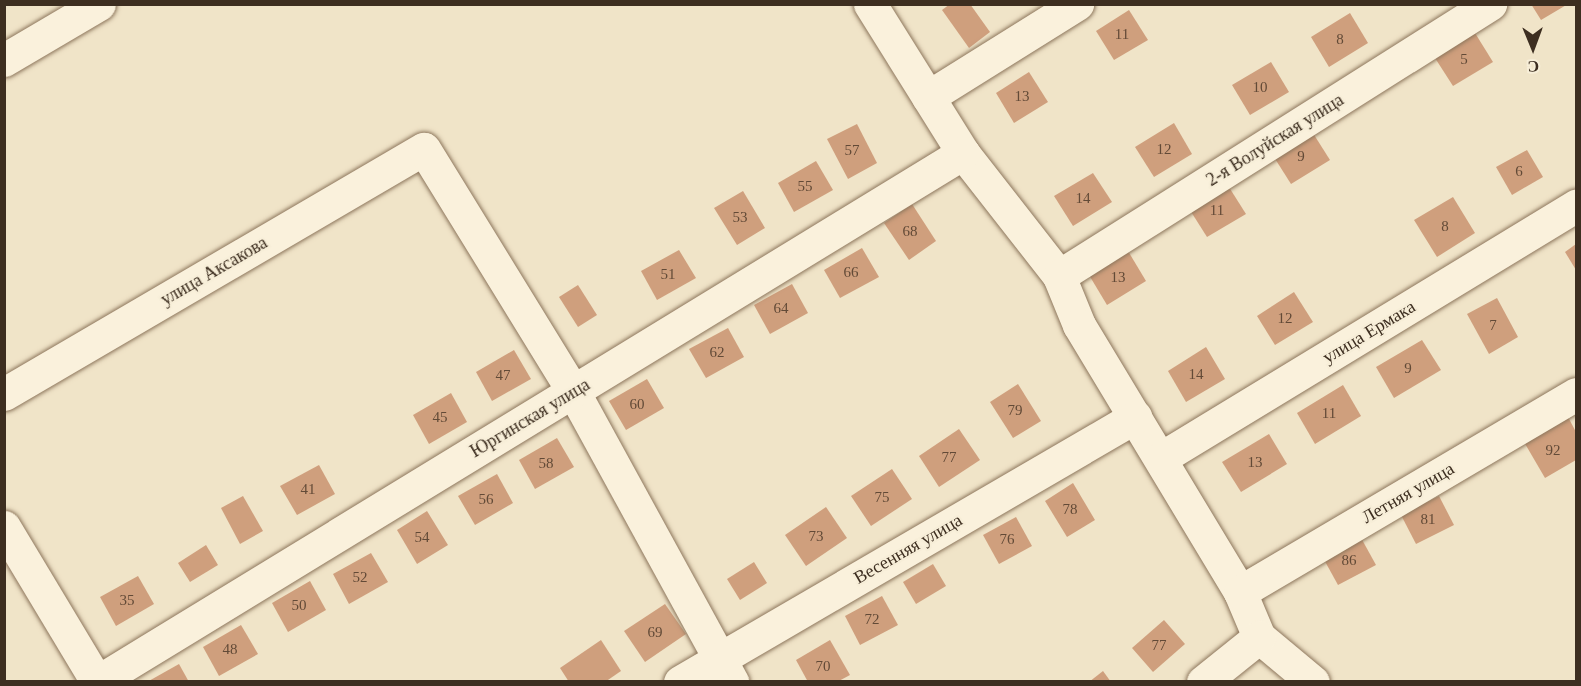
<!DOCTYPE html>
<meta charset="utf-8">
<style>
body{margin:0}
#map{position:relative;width:1581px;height:686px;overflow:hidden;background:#f0e4c8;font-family:Georgia,serif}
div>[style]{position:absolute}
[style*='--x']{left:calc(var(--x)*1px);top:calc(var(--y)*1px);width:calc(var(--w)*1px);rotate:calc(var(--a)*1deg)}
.building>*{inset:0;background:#cf9f7d}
.roads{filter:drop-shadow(0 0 2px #8d765c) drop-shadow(0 0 2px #8d765c)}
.minor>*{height:33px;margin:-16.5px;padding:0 16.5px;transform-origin:16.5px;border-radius:16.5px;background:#faf1dc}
span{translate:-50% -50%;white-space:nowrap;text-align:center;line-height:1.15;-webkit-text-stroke:4.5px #f7eed8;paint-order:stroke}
.number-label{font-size:15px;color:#624a37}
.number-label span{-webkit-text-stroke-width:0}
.street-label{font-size:18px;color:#3d2e20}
.frame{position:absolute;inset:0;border:6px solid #3d2e20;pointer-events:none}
.north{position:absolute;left:1503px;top:18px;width:60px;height:60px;-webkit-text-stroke:4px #f7eed8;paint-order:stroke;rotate:179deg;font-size:16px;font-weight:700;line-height:24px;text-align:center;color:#3d2e20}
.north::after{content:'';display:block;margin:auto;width:21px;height:27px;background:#3d2e20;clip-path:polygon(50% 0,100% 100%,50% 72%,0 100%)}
</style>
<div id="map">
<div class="building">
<div style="clip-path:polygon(950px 4px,970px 4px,990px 32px,969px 48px,942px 10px)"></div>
<div style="clip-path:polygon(1531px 4px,1568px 4px,1541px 20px)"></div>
<div style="clip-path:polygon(1129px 10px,1148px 40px,1114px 60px,1096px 31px)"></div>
<div style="clip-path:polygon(1350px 13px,1368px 43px,1329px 67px,1311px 37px)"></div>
<div style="clip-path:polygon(1475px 33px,1493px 62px,1453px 86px,1435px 58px)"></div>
<div style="clip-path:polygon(1271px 62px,1289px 92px,1250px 115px,1232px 85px)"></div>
<div style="clip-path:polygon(1029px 72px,1048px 102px,1014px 123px,996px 93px)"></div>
<div style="clip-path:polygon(1174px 123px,1192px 154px,1154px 177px,1135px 147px)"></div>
<div style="clip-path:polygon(857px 124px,877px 163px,848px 179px,827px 139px)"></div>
<div style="clip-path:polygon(1311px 130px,1330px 160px,1291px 184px,1272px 154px)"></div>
<div style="clip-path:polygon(1527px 150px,1543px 177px,1512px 195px,1496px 167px)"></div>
<div style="clip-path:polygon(816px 161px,833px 190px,794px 212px,778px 183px)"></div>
<div style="clip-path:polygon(1093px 173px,1112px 202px,1073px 226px,1054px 196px)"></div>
<div style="clip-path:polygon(1227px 184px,1246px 214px,1207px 237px,1188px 207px)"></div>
<div style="clip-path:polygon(743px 191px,765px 228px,737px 245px,714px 208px)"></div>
<div style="clip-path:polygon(1453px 197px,1475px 233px,1437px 257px,1414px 220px)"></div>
<div style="clip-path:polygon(912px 204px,936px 241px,909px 260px,884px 223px)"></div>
<div style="clip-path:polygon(1576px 244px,1576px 270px,1565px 252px)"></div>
<div style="clip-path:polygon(862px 248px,879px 277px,840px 298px,824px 270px)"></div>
<div style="clip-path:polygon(679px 250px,696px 278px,657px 300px,641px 271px)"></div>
<div style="clip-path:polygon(1128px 251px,1146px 281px,1107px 305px,1089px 275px)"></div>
<div style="clip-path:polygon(792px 284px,808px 313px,770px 334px,754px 305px)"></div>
<div style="clip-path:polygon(578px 285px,597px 315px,578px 327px,559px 297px)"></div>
<div style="clip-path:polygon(1294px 292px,1313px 322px,1275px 345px,1257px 316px)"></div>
<div style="clip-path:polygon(1497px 298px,1518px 337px,1489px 354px,1467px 314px)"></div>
<div style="clip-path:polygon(728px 328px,744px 357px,706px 378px,689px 349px)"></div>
<div style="clip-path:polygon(1422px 340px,1441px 370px,1394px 398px,1376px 367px)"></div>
<div style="clip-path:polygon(1206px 347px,1225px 379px,1186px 402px,1168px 371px)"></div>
<div style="clip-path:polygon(514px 350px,531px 379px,492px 401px,476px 372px)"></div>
<div style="clip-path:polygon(647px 379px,664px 408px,626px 430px,609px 401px)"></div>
<div style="clip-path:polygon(1018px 384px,1041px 421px,1013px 438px,990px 402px)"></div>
<div style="clip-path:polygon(1343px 385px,1361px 416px,1315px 444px,1297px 413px)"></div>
<div style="clip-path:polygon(451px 393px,467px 422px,429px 444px,413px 415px)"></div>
<div style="clip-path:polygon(1568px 417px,1576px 432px,1576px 460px,1545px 478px,1524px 442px)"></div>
<div style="clip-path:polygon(959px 429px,980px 460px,939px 487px,919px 456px)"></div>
<div style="clip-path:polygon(1269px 434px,1287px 464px,1241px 492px,1222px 462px)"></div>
<div style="clip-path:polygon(557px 438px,574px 467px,535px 489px,519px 460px)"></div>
<div style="clip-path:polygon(319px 465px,335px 494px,297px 515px,280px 486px)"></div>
<div style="clip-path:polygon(892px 469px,912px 499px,871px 526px,851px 496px)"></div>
<div style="clip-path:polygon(497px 474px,513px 503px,475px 525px,458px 496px)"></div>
<div style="clip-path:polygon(1073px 483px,1095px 520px,1067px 537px,1045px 501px)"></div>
<div style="clip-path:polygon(243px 496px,263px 531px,240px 544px,221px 508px)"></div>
<div style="clip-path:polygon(1439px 496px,1454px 525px,1416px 544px,1401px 515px)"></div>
<div style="clip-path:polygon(826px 507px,847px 538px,806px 566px,785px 535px)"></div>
<div style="clip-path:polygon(427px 511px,448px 545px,417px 564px,397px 530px)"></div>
<div style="clip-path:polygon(1016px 517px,1032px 546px,999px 564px,983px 535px)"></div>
<div style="clip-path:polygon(1360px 536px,1376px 565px,1338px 585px,1322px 556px)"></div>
<div style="clip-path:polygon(206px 545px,218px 565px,190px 582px,178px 563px)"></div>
<div style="clip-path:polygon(371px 553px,388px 582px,349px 604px,333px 574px)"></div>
<div style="clip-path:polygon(754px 562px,767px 583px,740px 600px,727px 579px)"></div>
<div style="clip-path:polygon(933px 564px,946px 586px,916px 604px,903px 582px)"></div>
<div style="clip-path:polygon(138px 576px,154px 604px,116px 626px,100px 597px)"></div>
<div style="clip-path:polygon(310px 581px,326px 610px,288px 632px,272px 603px)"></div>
<div style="clip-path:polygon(882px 596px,898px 625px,860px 645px,845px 616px)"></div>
<div style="clip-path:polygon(665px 604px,686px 634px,645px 662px,624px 631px)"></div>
<div style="clip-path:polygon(1164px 620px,1185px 644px,1153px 672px,1132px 648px)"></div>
<div style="clip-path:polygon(241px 625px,258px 654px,219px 676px,203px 647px)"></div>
<div style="clip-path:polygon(601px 640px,621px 671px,605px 682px,569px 682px,560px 668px)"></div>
<div style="clip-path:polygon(830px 640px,850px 675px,837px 682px,808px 682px,796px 660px)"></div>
<div style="clip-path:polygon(179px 664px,189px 682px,147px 682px)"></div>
<div style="clip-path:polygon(1103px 671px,1111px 682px,1089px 682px)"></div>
</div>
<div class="roads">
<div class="minor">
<div style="--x:870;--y:4;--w:176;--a:58"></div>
<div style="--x:963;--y:153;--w:156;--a:52"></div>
<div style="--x:1059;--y:276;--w:53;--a:67.8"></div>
<div style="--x:1079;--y:325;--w:312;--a:58.9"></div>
<div style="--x:1240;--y:592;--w:49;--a:67.1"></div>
<div style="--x:1259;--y:637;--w:70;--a:39.8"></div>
<div style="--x:4;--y:60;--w:110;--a:-30.5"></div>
<div style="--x:928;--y:97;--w:176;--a:-32"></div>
<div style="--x:1059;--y:276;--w:510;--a:-32.26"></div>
<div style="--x:4;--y:394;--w:486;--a:-30.3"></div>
<div style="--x:424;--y:149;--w:284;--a:58.4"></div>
<div style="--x:573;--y:391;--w:332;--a:61.3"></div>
<div style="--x:1161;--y:458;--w:486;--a:-31.3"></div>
<div style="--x:4;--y:527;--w:181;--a:59"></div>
<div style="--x:1240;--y:592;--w:390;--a:-30.5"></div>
<div style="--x:97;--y:682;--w:1015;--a:-31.42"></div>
<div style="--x:680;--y:682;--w:527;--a:-30.22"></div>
<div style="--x:1203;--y:682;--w:72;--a:-38.8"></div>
</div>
</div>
<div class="number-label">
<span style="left:1122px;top:35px">11</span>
<span style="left:1340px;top:40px">8</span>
<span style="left:1464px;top:60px">5</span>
<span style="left:1260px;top:88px">10</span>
<span style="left:1022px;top:97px">13</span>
<span style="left:1164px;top:150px">12</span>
<span style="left:852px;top:151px">57</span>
<span style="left:1301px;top:157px">9</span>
<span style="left:1519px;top:172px">6</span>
<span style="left:805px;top:187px">55</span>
<span style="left:1083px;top:199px">14</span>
<span style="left:1217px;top:211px">11</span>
<span style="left:740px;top:218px">53</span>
<span style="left:1445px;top:227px">8</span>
<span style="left:910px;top:232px">68</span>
<span style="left:851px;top:273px">66</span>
<span style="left:668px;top:275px">51</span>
<span style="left:1118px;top:278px">13</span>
<span style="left:781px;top:309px">64</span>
<span style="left:1285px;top:319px">12</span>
<span style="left:1493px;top:326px">7</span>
<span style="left:717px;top:353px">62</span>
<span style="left:1408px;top:369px">9</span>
<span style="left:1196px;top:375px">14</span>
<span style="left:503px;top:376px">47</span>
<span style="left:637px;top:405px">60</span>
<span style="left:1015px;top:411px">79</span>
<span style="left:1329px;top:414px">11</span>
<span style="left:440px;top:418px">45</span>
<span style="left:1553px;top:451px">92</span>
<span style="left:949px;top:458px">77</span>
<span style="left:1255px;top:463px">13</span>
<span style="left:546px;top:464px">58</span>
<span style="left:308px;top:490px">41</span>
<span style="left:882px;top:498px">75</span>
<span style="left:486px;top:500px">56</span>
<span style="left:1070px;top:510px">78</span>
<span style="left:1428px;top:520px">81</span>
<span style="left:816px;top:537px">73</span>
<span style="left:422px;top:538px">54</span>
<span style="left:1007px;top:540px">76</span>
<span style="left:1349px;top:561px">86</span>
<span style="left:360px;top:578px">52</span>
<span style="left:127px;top:601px">35</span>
<span style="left:299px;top:606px">50</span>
<span style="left:872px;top:620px">72</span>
<span style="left:655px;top:633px">69</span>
<span style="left:1159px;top:646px">77</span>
<span style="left:230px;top:650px">48</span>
<span style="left:823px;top:667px">70</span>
</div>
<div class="street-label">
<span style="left:1275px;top:140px;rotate:-32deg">2-я Волуйская улица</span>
<span style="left:214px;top:271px;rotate:-30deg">улица Аксакова</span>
<span style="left:1369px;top:332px;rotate:-31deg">улица Ермака</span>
<span style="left:530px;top:418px;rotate:-31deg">Юргинская улица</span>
<span style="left:1408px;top:493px;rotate:-30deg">Летняя улица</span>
<span style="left:908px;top:549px;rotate:-30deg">Весенняя улица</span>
</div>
<div class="frame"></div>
<div class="north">С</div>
</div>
